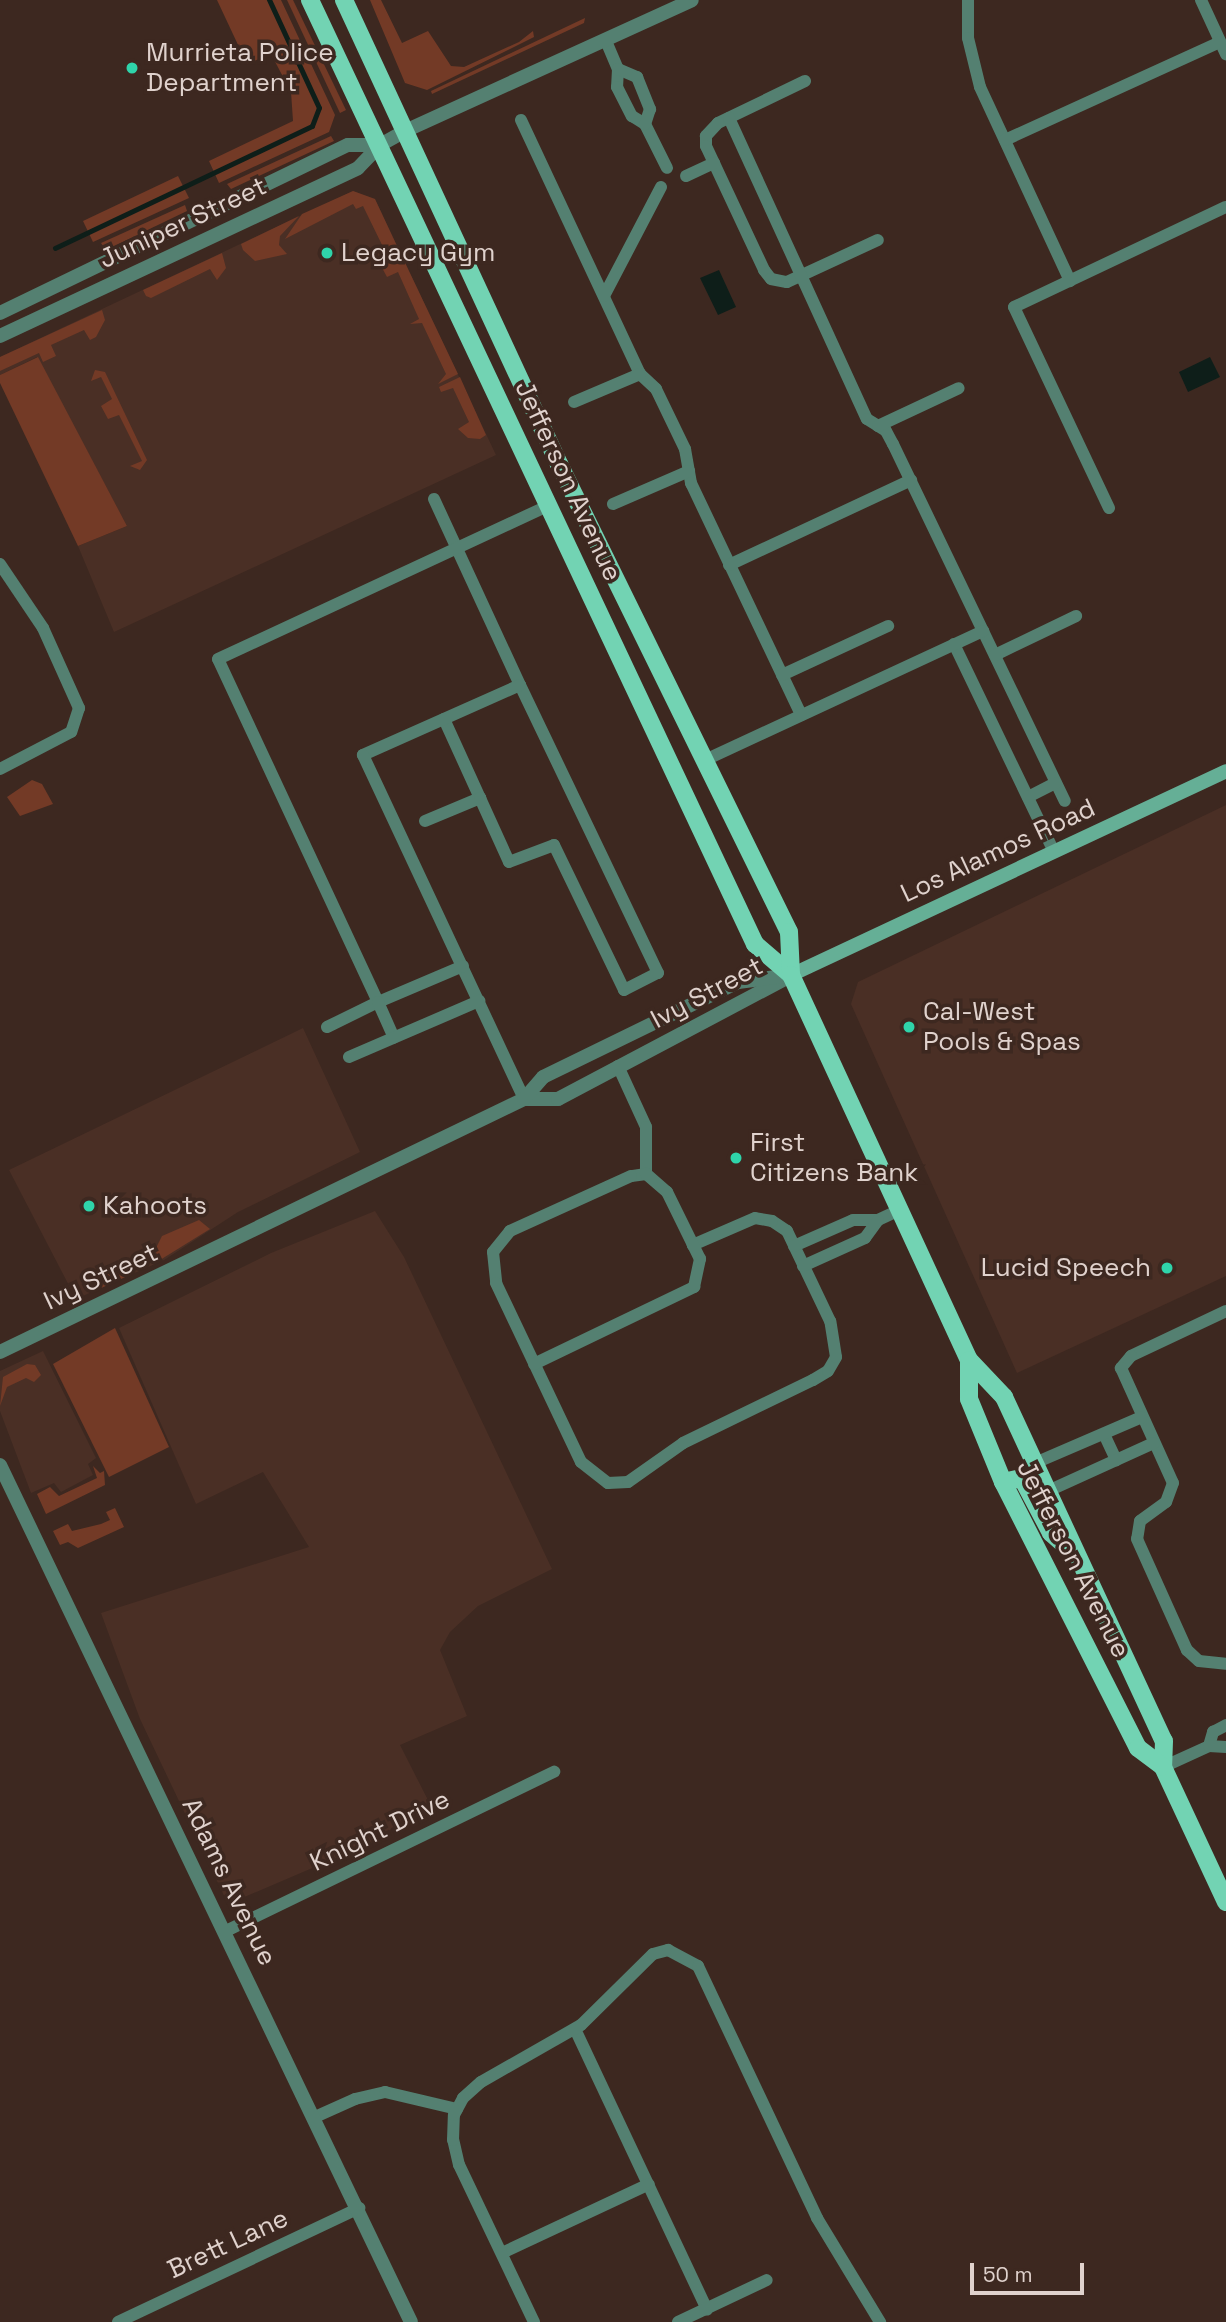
<!DOCTYPE html>
<style>
body{margin:0}
#map{position:relative;width:1226px;height:2322px;overflow:hidden;background:#3d2820;font-family:"Space Grotesk",sans-serif}
div>[style]{position:absolute}
[style*='--x']{left:calc(var(--x)*1px);top:calc(var(--y)*1px);width:calc(var(--w)*1px);rotate:calc(var(--a)*1deg)}
.built>*{inset:0;background:#4a2f25}
.green>*{inset:0;background:#733a26}
.water>*{inset:0;background:#0e1e19}
.stream>*{height:4.5px;margin:-2.25px;padding:0 2.25px;transform-origin:2.25px;border-radius:2.25px;background:#0e1e19}
.minor>*{height:12px;margin:-6px;padding:0 6px;transform-origin:6px;border-radius:6px;background:#548071}
.tertiary>*{height:14px;margin:-7px;padding:0 7px;transform-origin:7px;border-radius:7px;background:#548071}
.secondary>*{height:14px;margin:-7px;padding:0 7px;transform-origin:7px;border-radius:7px;background:#65af96}
.primary>*{height:18px;margin:-9px;padding:0 9px;transform-origin:9px;border-radius:9px;background:#72d3b3}
.dots>*{width:19px;height:19px;translate:-50% -50%;box-sizing:border-box;border:4px solid #3d2820;border-radius:50%}
span{translate:-50% -50%;white-space:nowrap;text-align:center;line-height:1.15;-webkit-text-stroke:7px #3d2820;paint-order:stroke}
.poi-label{font-size:26px;color:#e0d2cd}
.left{translate:0 -50%;text-align:left}
.right{translate:-100% -50%;text-align:right}
.street-label{font-size:26px;color:#e0d2cd}
.scale{position:absolute;left:970px;top:2263px;width:114px;height:32px;box-sizing:border-box;border:4px solid #e0d2cd;border-top:0;padding-left:9px;font-size:21px;line-height:24px;white-space:nowrap;color:#e0d2cd;-webkit-text-stroke:5px #3d2820;paint-order:stroke}
</style>
<div id="map">
<div class="built">
<div style="clip-path:polygon(353px 191px,375px 199px,496px 455px,114px 632px,78px 546px,127px 526px,37px 357px,0 375px,0 357px)"></div>
<div style="clip-path:polygon(1226px 805px,1226px 1276px,1017px 1373px,851px 1004px,858px 982px)"></div>
<div style="clip-path:polygon(303px 1028px,360px 1152px,238px 1212px,164px 1260px,76px 1299px,9px 1170px)"></div>
<div style="clip-path:polygon(375px 1211px,404px 1257px,552px 1569px,478px 1606px,450px 1632px,440px 1650px,467px 1716px,400px 1745px,429px 1802px,373px 1842px,228px 1904px,140px 1719px,101px 1613px,309px 1547px,263px 1472px,196px 1504px,119px 1328px,271px 1253px)"></div>
<div style="clip-path:polygon(43px 1351px,96px 1458px,88px 1464px,93px 1475px,61px 1492px,54px 1483px,31px 1493px,0 1411px,0 1371px)"></div>
</div>
<div class="green">
<div style="clip-path:polygon(217px 0,281px 0,335px 115px,329px 132px,219px 183px,209px 161px,293px 121px,291px 92px,271px 54px,247px 64px)"></div>
<div style="clip-path:polygon(287px 0,293px 0,346px 110px,340px 113px)"></div>
<div style="clip-path:polygon(370px 0,381px 0,402px 43px,428px 31px,451px 66px,464px 67px,519px 42px,533px 31px,534px 37px,427px 90px,405px 83px)"></div>
<div style="clip-path:polygon(585px 18px,584px 23px,432px 94px,431px 91px)"></div>
<div style="clip-path:polygon(331px 136px,334px 141px,231px 189px,227px 184px)"></div>
<div style="clip-path:polygon(178px 176px,189px 198px,93px 242px,83px 221px)"></div>
<div style="clip-path:polygon(353px 191px,375px 199px,397px 246px,385px 251px,363px 206px,356px 209px,353px 204px,285px 239px,302px 214px)"></div>
<div style="clip-path:polygon(185px 205px,187px 211px,106px 250px,101px 243px)"></div>
<div style="clip-path:polygon(299px 216px,280px 236px,279px 245px,287px 254px,255px 261px,243px 250px,241px 244px)"></div>
<div style="clip-path:polygon(399px 250px,458px 374px,438px 384px,446px 374px,422px 323px,410px 324px,419px 319px,398px 272px,387px 277px,380px 264px)"></div>
<div style="clip-path:polygon(222px 253px,226px 268px,217px 280px,210px 269px,151px 298px,146px 296px,143px 290px)"></div>
<div style="clip-path:polygon(102px 310px,105px 320px,96px 337px,90px 340px,84px 330px,51px 345px,56px 356px,43px 362px,39px 353px,0 371px,0 357px)"></div>
<div style="clip-path:polygon(38px 357px,127px 526px,78px 546px,0 383px,0 375px)"></div>
<div style="clip-path:polygon(95px 370px,105px 372px,147px 460px,140px 470px,130px 466px,142px 461px,119px 415px,108px 419px,101px 406px,112px 399px,101px 377px,91px 381px)"></div>
<div style="clip-path:polygon(460px 377px,486px 435px,480px 439px,468px 438px,458px 429px,469px 422px,453px 388px,441px 392px,439px 387px)"></div>
<div style="clip-path:polygon(32px 780px,42px 784px,53px 804px,20px 816px,7px 797px)"></div>
<div style="clip-path:polygon(199px 1220px,210px 1229px,160px 1260px,155px 1250px,162px 1236px)"></div>
<div style="clip-path:polygon(124px 1260px,134px 1273px,99px 1289px,94px 1279px,96px 1273px)"></div>
<div style="clip-path:polygon(115px 1328px,169px 1447px,109px 1477px,53px 1364px)"></div>
<div style="clip-path:polygon(27px 1364px,35px 1365px,41px 1375px,34px 1382px,26px 1378px,7px 1387px,0 1406px,3px 1377px)"></div>
<div style="clip-path:polygon(93px 1466px,100px 1473px,104px 1471px,105px 1485px,46px 1514px,37px 1494px,50px 1487px,59px 1496px,97px 1478px)"></div>
<div style="clip-path:polygon(115px 1508px,124px 1527px,78px 1548px,68px 1542px,60px 1545px,53px 1531px,68px 1524px,72px 1531px,101px 1524px,110px 1520px,106px 1512px)"></div>
</div>
<div class="water">
<div style="clip-path:polygon(719px 270px,736px 307px,718px 315px,700px 278px)"></div>
<div style="clip-path:polygon(1210px 357px,1220px 377px,1188px 392px,1179px 372px)"></div>
</div>
<div class="stream">
<div style="--x:55;--y:248;--w:284;--a:-25.4"></div>
<div style="--x:312;--y:126;--w:19;--a:-69"></div>
<div style="--x:319;--y:108;--w:119;--a:-114.8"></div>
</div>
<div class="minor">
<div style="--x:968;--y:0;--w:38;--a:90"></div>
<div style="--x:968;--y:38;--w:50;--a:76.2"></div>
<div style="--x:980;--y:87;--w:214;--a:65.1"></div>
<div style="--x:1201;--y:0;--w:60;--a:65.2"></div>
<div style="--x:606;--y:41;--w:30;--a:67"></div>
<div style="--x:618;--y:69;--w:18;--a:93"></div>
<div style="--x:617;--y:87;--w:33;--a:63"></div>
<div style="--x:632;--y:116;--w:15;--a:32"></div>
<div style="--x:645;--y:124;--w:49;--a:63.4"></div>
<div style="--x:618;--y:69;--w:21;--a:23"></div>
<div style="--x:637;--y:77;--w:35;--a:68"></div>
<div style="--x:650;--y:109;--w:16;--a:108"></div>
<div style="--x:805;--y:81;--w:97;--a:154.2"></div>
<div style="--x:718;--y:123;--w:18;--a:133"></div>
<div style="--x:706;--y:136;--w:10;--a:90"></div>
<div style="--x:706;--y:146;--w:137;--a:64.9"></div>
<div style="--x:764;--y:270;--w:11;--a:52"></div>
<div style="--x:771;--y:279;--w:16;--a:11"></div>
<div style="--x:787;--y:282;--w:100;--a:-24.8"></div>
<div style="--x:729;--y:118;--w:331;--a:65.4"></div>
<div style="--x:867;--y:419;--w:22;--a:32"></div>
<div style="--x:886;--y:431;--w:15;--a:62"></div>
<div style="--x:893;--y:444;--w:396;--a:64.3"></div>
<div style="--x:521;--y:120;--w:280;--a:64.9"></div>
<div style="--x:640;--y:374;--w:22;--a:43"></div>
<div style="--x:656;--y:389;--w:67;--a:64.2"></div>
<div style="--x:685;--y:449;--w:35;--a:80"></div>
<div style="--x:691;--y:483;--w:257;--a:64.6"></div>
<div style="--x:1005;--y:140;--w:236;--a:-24.5"></div>
<div style="--x:686;--y:176;--w:31;--a:-25"></div>
<div style="--x:604;--y:296;--w:123;--a:-62.4"></div>
<div style="--x:574;--y:402;--w:72;--a:-23"></div>
<div style="--x:878;--y:426;--w:89;--a:-25.1"></div>
<div style="--x:434;--y:499;--w:205;--a:65.2"></div>
<div style="--x:613;--y:504;--w:83;--a:-23.5"></div>
<div style="--x:1109;--y:508;--w:222;--a:-115.3"></div>
<div style="--x:1014;--y:307;--w:234;--a:-25.3"></div>
<div style="--x:0;--y:564;--w:77;--a:56.1"></div>
<div style="--x:43;--y:628;--w:88;--a:65.8"></div>
<div style="--x:79;--y:708;--w:25;--a:108"></div>
<div style="--x:71;--y:732;--w:80;--a:152.5"></div>
<div style="--x:729;--y:565;--w:201;--a:-25"></div>
<div style="--x:954;--y:644;--w:231;--a:64.3"></div>
<div style="--x:995;--y:655;--w:90;--a:-25.7"></div>
<div style="--x:782;--y:675;--w:117;--a:-24.8"></div>
<div style="--x:444;--y:719;--w:87;--a:65.5"></div>
<div style="--x:703;--y:761;--w:309;--a:-24.9"></div>
<div style="--x:1028;--y:797;--w:31;--a:-27"></div>
<div style="--x:425;--y:821;--w:60;--a:-22.7"></div>
<div style="--x:480;--y:798;--w:70;--a:65.6"></div>
<div style="--x:509;--y:862;--w:48;--a:-20.7"></div>
<div style="--x:554;--y:845;--w:161;--a:64.2"></div>
<div style="--x:624;--y:990;--w:38;--a:-27"></div>
<div style="--x:658;--y:973;--w:319;--a:-115.6"></div>
<div style="--x:520;--y:685;--w:172;--a:156"></div>
<div style="--x:363;--y:755;--w:380;--a:64.9"></div>
<div style="--x:463;--y:966;--w:92;--a:157"></div>
<div style="--x:378;--y:1002;--w:378;--a:-115"></div>
<div style="--x:218;--y:659;--w:366;--a:-24.9"></div>
<div style="--x:327;--y:1027;--w:57;--a:-26.1"></div>
<div style="--x:378;--y:1002;--w:39;--a:66"></div>
<div style="--x:349;--y:1057;--w:142;--a:-23.3"></div>
<div style="--x:618;--y:1066;--w:67;--a:65.3"></div>
<div style="--x:646;--y:1127;--w:47;--a:90"></div>
<div style="--x:646;--y:1174;--w:15;--a:172"></div>
<div style="--x:631;--y:1176;--w:133;--a:155.6"></div>
<div style="--x:510;--y:1231;--w:27;--a:129"></div>
<div style="--x:493;--y:1252;--w:31;--a:84"></div>
<div style="--x:496;--y:1283;--w:198;--a:64.6"></div>
<div style="--x:581;--y:1462;--w:34;--a:38"></div>
<div style="--x:608;--y:1483;--w:20;--a:-3"></div>
<div style="--x:628;--y:1482;--w:67;--a:-35.3"></div>
<div style="--x:683;--y:1443;--w:144;--a:-25.9"></div>
<div style="--x:813;--y:1380;--w:17;--a:-31"></div>
<div style="--x:828;--y:1371;--w:16;--a:-60"></div>
<div style="--x:836;--y:1357;--w:36;--a:-99"></div>
<div style="--x:830;--y:1321;--w:100;--a:-115.5"></div>
<div style="--x:787;--y:1231;--w:18;--a:-146"></div>
<div style="--x:772;--y:1221;--w:17;--a:-170"></div>
<div style="--x:755;--y:1218;--w:68;--a:156.5"></div>
<div style="--x:794;--y:1246;--w:64;--a:-23.8"></div>
<div style="--x:853;--y:1220;--w:25;--a:0"></div>
<div style="--x:878;--y:1220;--w:23;--a:-25"></div>
<div style="--x:803;--y:1266;--w:68;--a:-24.3"></div>
<div style="--x:865;--y:1238;--w:22;--a:-54"></div>
<div style="--x:1226;--y:1311;--w:105;--a:154.7"></div>
<div style="--x:1131;--y:1356;--w:16;--a:130"></div>
<div style="--x:1121;--y:1368;--w:126;--a:65.7"></div>
<div style="--x:1173;--y:1483;--w:20;--a:110"></div>
<div style="--x:1166;--y:1502;--w:32;--a:144"></div>
<div style="--x:1140;--y:1521;--w:18;--a:99"></div>
<div style="--x:1137;--y:1539;--w:122;--a:65.8"></div>
<div style="--x:1187;--y:1650;--w:16;--a:43"></div>
<div style="--x:1199;--y:1661;--w:27;--a:6"></div>
<div style="--x:534;--y:1364;--w:178;--a:-25.7"></div>
<div style="--x:694;--y:1287;--w:29;--a:-78"></div>
<div style="--x:700;--y:1259;--w:75;--a:-116.2"></div>
<div style="--x:667;--y:1192;--w:28;--a:-139"></div>
<div style="--x:1104;--y:1434;--w:29;--a:65"></div>
<div style="--x:1035;--y:1463;--w:116;--a:-23.3"></div>
<div style="--x:1048;--y:1491;--w:116;--a:-24.4"></div>
<div style="--x:1209;--y:1746;--w:15;--a:-74"></div>
<div style="--x:1213;--y:1732;--w:15;--a:-28"></div>
<div style="--x:1163;--y:1767;--w:51;--a:-24.5"></div>
<div style="--x:1209;--y:1746;--w:17;--a:3"></div>
<div style="--x:226;--y:1931;--w:365;--a:-25.9"></div>
<div style="--x:575;--y:2029;--w:310;--a:64.8"></div>
<div style="--x:315;--y:2117;--w:44;--a:-24.2"></div>
<div style="--x:355;--y:2099;--w:31;--a:-13"></div>
<div style="--x:385;--y:2092;--w:74;--a:13.3"></div>
<div style="--x:502;--y:2253;--w:162;--a:-25.1"></div>
<div style="--x:118;--y:2322;--w:267;--a:-25.3"></div>
<div style="--x:534;--y:2322;--w:174;--a:-115.5"></div>
<div style="--x:459;--y:2165;--w:26;--a:-103"></div>
<div style="--x:453;--y:2140;--w:25;--a:-88"></div>
<div style="--x:454;--y:2115;--w:19;--a:-62"></div>
<div style="--x:463;--y:2098;--w:24;--a:-42"></div>
<div style="--x:481;--y:2082;--w:115;--a:-29.7"></div>
<div style="--x:581;--y:2025;--w:101;--a:-44.6"></div>
<div style="--x:653;--y:1954;--w:16;--a:-15"></div>
<div style="--x:668;--y:1950;--w:34;--a:28"></div>
<div style="--x:698;--y:1966;--w:279;--a:64.7"></div>
<div style="--x:817;--y:2218;--w:122;--a:58.8"></div>
<div style="--x:678;--y:2322;--w:98;--a:-25.3"></div>
</div>
<div class="tertiary">
<div style="--x:0;--y:313;--w:386;--a:-25.8"></div>
<div style="--x:348;--y:145;--w:32;--a:0"></div>
<div style="--x:0;--y:336;--w:395;--a:-25.1"></div>
<div style="--x:358;--y:168;--w:32;--a:-46"></div>
<div style="--x:380;--y:145;--w:29;--a:-29"></div>
<div style="--x:405;--y:131;--w:315;--a:-24.5"></div>
<div style="--x:524;--y:1099;--w:34;--a:0"></div>
<div style="--x:558;--y:1099;--w:259;--a:-27.9"></div>
<div style="--x:0;--y:1352;--w:582;--a:-25.77"></div>
<div style="--x:524;--y:1099;--w:29;--a:-49"></div>
<div style="--x:543;--y:1077;--w:217;--a:-26"></div>
<div style="--x:738;--y:982;--w:53;--a:-7.5"></div>
<div style="--x:0;--y:1465;--w:950;--a:64.38"></div>
</div>
<div class="secondary">
<div style="--x:791;--y:975;--w:480;--a:-25.1"></div>
</div>
<div class="primary">
<div style="--x:310;--y:0;--w:1044;--a:64.76"></div>
<div style="--x:755;--y:944;--w:48;--a:40.7"></div>
<div style="--x:344;--y:0;--w:511;--a:65.14"></div>
<div style="--x:559;--y:464;--w:521;--a:63.83"></div>
<div style="--x:789;--y:932;--w:43;--a:87.3"></div>
<div style="--x:791;--y:975;--w:424;--a:65.2"></div>
<div style="--x:969;--y:1360;--w:51;--a:46.6"></div>
<div style="--x:1004;--y:1397;--w:379;--a:65.1"></div>
<div style="--x:1164;--y:1741;--w:26;--a:92"></div>
<div style="--x:1163;--y:1767;--w:149;--a:65"></div>
<div style="--x:969;--y:1360;--w:39;--a:90"></div>
<div style="--x:969;--y:1399;--w:90;--a:67.7"></div>
<div style="--x:1003;--y:1482;--w:298;--a:63.1"></div>
<div style="--x:1138;--y:1748;--w:31;--a:37"></div>
<div style="--x:1003;--y:1482;--w:19;--a:-12"></div>
<div style="--x:1022;--y:1478;--w:62;--a:62.2"></div>
<div style="--x:1051;--y:1533;--w:28;--a:41"></div>
</div>
<div class="dots">
<div style="left:132px;top:68px;background:#2fd4aa"></div>
<div style="left:327px;top:253px;background:#2fd4aa"></div>
<div style="left:909px;top:1027px;background:#2fd4aa"></div>
<div style="left:736px;top:1158px;background:#2fd4aa"></div>
<div style="left:89px;top:1206px;background:#2fd4aa"></div>
<div style="left:1167px;top:1268px;background:#2fd4aa"></div>
</div>
<div class="poi-label">
<span class="left" style="left:146px;top:68px">Murrieta Police<br>Department</span>
<span class="left" style="left:341px;top:253px">Legacy Gym</span>
<span class="left" style="left:923px;top:1027px">Cal-West<br>Pools &amp; Spas</span>
<span class="left" style="left:750px;top:1158px">First<br>Citizens Bank</span>
<span class="left" style="left:103px;top:1206px">Kahoots</span>
<span class="right" style="left:1151px;top:1268px">Lucid Speech</span>
</div>
<div class="street-label">
<span style="left:183px;top:223px;rotate:-25deg">Juniper Street</span>
<span style="left:568px;top:481px;rotate:65deg">Jefferson Avenue</span>
<span style="left:998px;top:851px;rotate:-25deg">Los Alamos Road</span>
<span style="left:707px;top:993px;rotate:-28deg">Ivy Street</span>
<span style="left:101px;top:1277px;rotate:-25deg">Ivy Street</span>
<span style="left:1073px;top:1559px;rotate:63deg">Jefferson Avenue</span>
<span style="left:380px;top:1831px;rotate:-26deg">Knight Drive</span>
<span style="left:229px;top:1882px;rotate:64deg">Adams Avenue</span>
<span style="left:228px;top:2244px;rotate:-25deg">Brett Lane</span>
</div>
<div class="scale">50 m</div>
</div>
